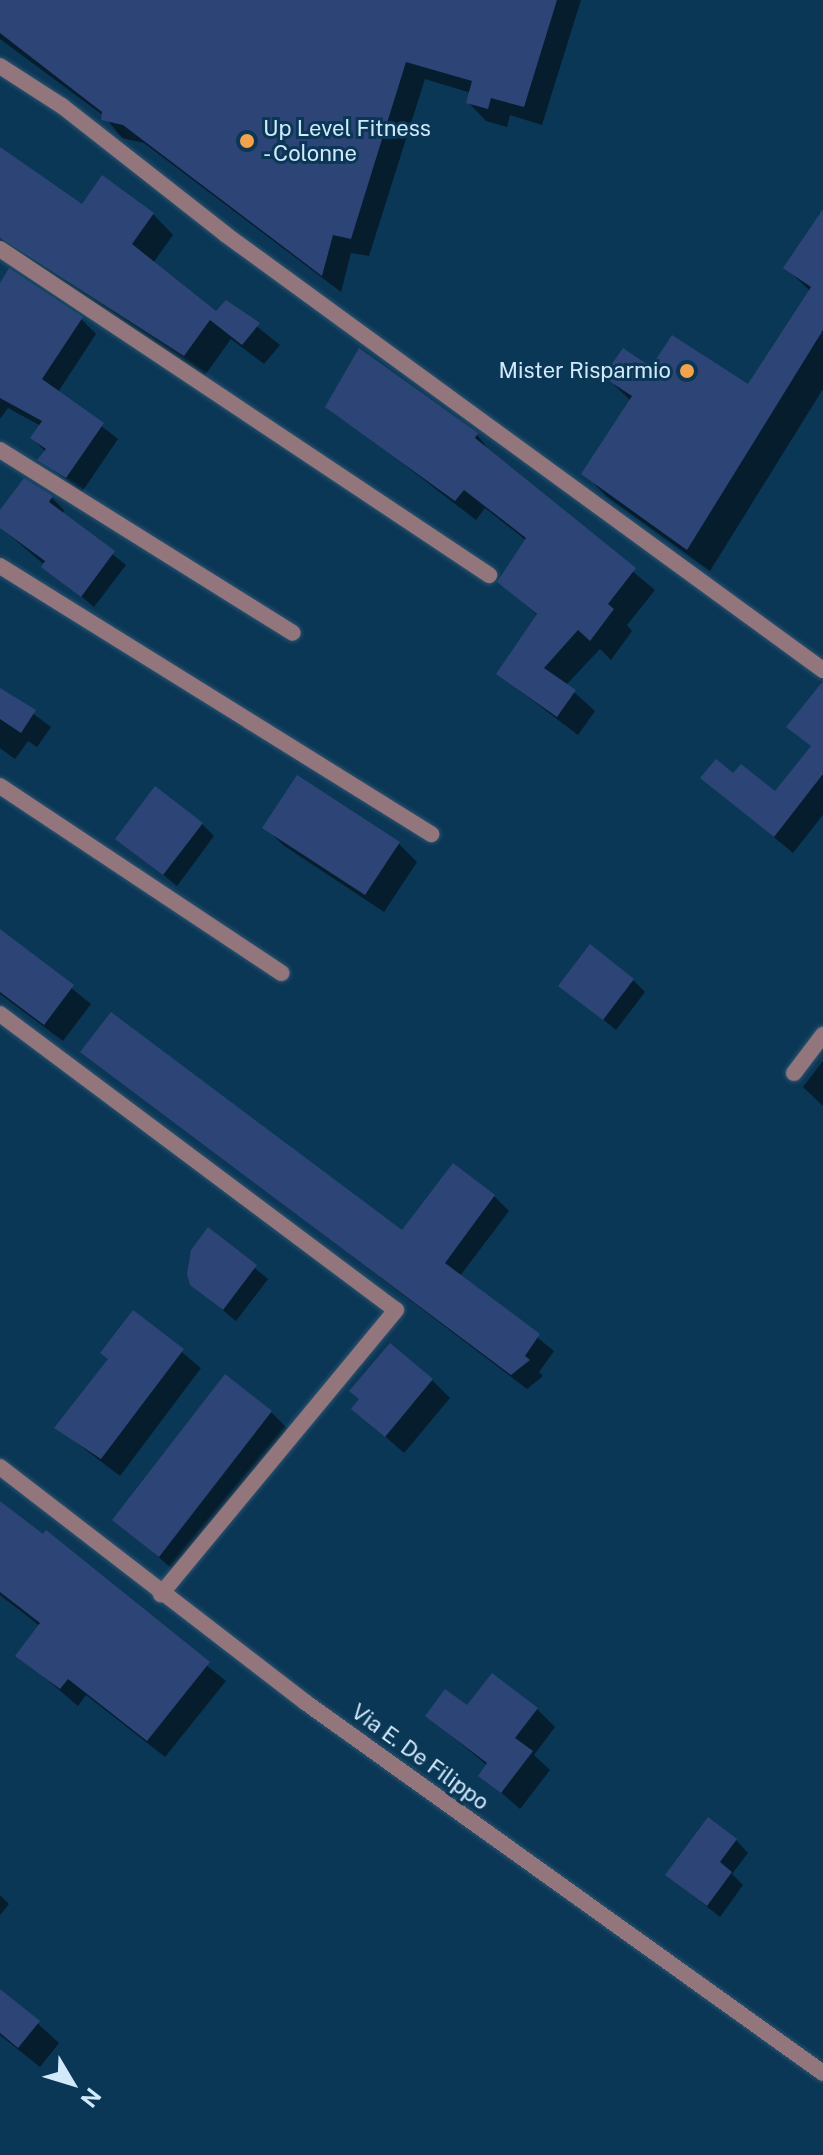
<!DOCTYPE html>
<style>
body{margin:0}
#map{position:relative;width:823px;height:2155px;overflow:hidden;background:#0a3755;font-family:"Public Sans",sans-serif}
div>[style]{position:absolute}
[style*='--x']{left:calc(var(--x)*1px);top:calc(var(--y)*1px);width:calc(var(--w)*1px);rotate:calc(var(--a)*1deg)}
.shadow>*{inset:0;background:#0007}
.building>*{inset:0;background:#2d4576}
.roads{filter:drop-shadow(0 0 2px #2a5370) drop-shadow(0 0 2px #2a5370)}
.minor>*{height:16px;margin:-8px;padding:0 8px;transform-origin:8px;border-radius:8px;background:#93757c}
.dots>*{width:22px;height:22px;translate:-50% -50%;box-sizing:border-box;border:4px solid #0a3755;border-radius:50%}
span{translate:-50% -50%;white-space:nowrap;text-align:center;line-height:1.15;-webkit-text-stroke:6px #0a3755;paint-order:stroke}
.poi-label{font-size:22px;color:#d2e9fc}
.left{translate:0 -50%;text-align:left}
.right{translate:-100% -50%;text-align:right}
.street-label{font-size:22px;color:#d2e9fc}
.north{position:absolute;left:32px;top:2043px;width:80px;height:80px;-webkit-text-stroke:6px #0a3755;paint-order:stroke;rotate:128deg;font-size:22px;font-weight:700;line-height:32px;text-align:center;color:#d2e9fc}
.north::after{content:'';display:block;margin:auto;width:28px;height:36px;background:#d2e9fc;clip-path:polygon(50% 0,100% 100%,50% 72%,0 100%)}
</style>
<div id="map">
<div class="shadow">
<div style="clip-path:polygon(0 0,581px 0,542px 125px,510px 115px,507px 127px,486px 121px,468px 102px,471px 93px,425px 79px,369px 256px,351px 253px,341px 292px,144px 143px,122px 138px,104px 116px,0 39px)"></div>
<div style="clip-path:polygon(0 149px,82px 207px,153px 214px,173px 235px,153px 263px,216px 314px,226px 302px,280px 345px,264px 364px,231px 339px,205px 375px,0 242px)"></div>
<div style="clip-path:polygon(823px 212px,823px 389px,710px 571px,606px 496px,584px 473px,631px 401px,606px 377px,652px 369px,748px 387px,811px 292px,786px 268px)"></div>
<div style="clip-path:polygon(0 286px,81px 319px,96px 334px,58px 392px,118px 439px,82px 492px,40px 460px,46px 452px,32px 438px,41px 426px,8px 408px,0 419px)"></div>
<div style="clip-path:polygon(328px 406px,477px 435px,495px 457px,655px 590px,627px 625px,632px 631px,611px 660px,600px 649px,566px 685px,595px 711px,578px 735px,498px 674px,538px 616px,500px 582px,527px 541px,485px 508px,476px 520px)"></div>
<div style="clip-path:polygon(25px 481px,52px 498px,64px 510px,62px 514px,126px 565px,94px 607px,0 527px,0 514px)"></div>
<div style="clip-path:polygon(0 689px,51px 727px,37px 747px,28px 741px,15px 759px,0 748px)"></div>
<div style="clip-path:polygon(823px 768px,823px 815px,793px 853px,703px 778px,734px 776px,775px 794px)"></div>
<div style="clip-path:polygon(202px 824px,214px 836px,177px 886px,118px 838px)"></div>
<div style="clip-path:polygon(265px 827px,399px 844px,417px 862px,384px 912px,283px 845px)"></div>
<div style="clip-path:polygon(0 931px,91px 1004px,63px 1041px,0 994px)"></div>
<div style="clip-path:polygon(633px 980px,645px 992px,616px 1030px,561px 985px)"></div>
<div style="clip-path:polygon(83px 1051px,402px 1233px,494px 1196px,509px 1211px,460px 1276px,554px 1351px,539px 1372px,543px 1376px,527px 1389px)"></div>
<div style="clip-path:polygon(823px 1061px,823px 1106px,803px 1087px)"></div>
<div style="clip-path:polygon(208px 1230px,268px 1279px,236px 1321px,192px 1285px,189px 1263px)"></div>
<div style="clip-path:polygon(133px 1312px,201px 1368px,120px 1476px,57px 1428px,109px 1360px)"></div>
<div style="clip-path:polygon(432px 1380px,450px 1398px,404px 1453px,354px 1409px)"></div>
<div style="clip-path:polygon(271px 1412px,289px 1430px,178px 1574px,115px 1519px)"></div>
<div style="clip-path:polygon(0 1501px,226px 1681px,165px 1757px,86px 1695px,78px 1706px,18px 1655px,40px 1626px,0 1595px)"></div>
<div style="clip-path:polygon(467px 1708px,537px 1709px,555px 1727px,534px 1755px,550px 1770px,520px 1809px,481px 1775px,488px 1766px,427px 1716px)"></div>
<div style="clip-path:polygon(736px 1840px,748px 1853px,732px 1874px,743px 1885px,720px 1917px,667px 1875px)"></div>
<div style="clip-path:polygon(0 1895px,9px 1904px,0 1915px)"></div>
<div style="clip-path:polygon(0 1989px,59px 2043px,40px 2067px,0 2035px)"></div>
</div>
<div class="building">
<div style="clip-path:polygon(0 0,557px 0,524px 107px,491px 98px,488px 109px,466px 103px,472px 81px,406px 62px,351px 239px,333px 235px,322px 276px,123px 125px,101px 120px,102px 112px,0 33px)"></div>
<div style="clip-path:polygon(0 147px,82px 204px,102px 175px,154px 213px,132px 244px,216px 311px,226px 300px,260px 323px,242px 345px,210px 320px,184px 356px,0 238px)"></div>
<div style="clip-path:polygon(823px 209px,823px 330px,687px 550px,581px 474px,632px 396px,603px 377px,623px 348px,651px 367px,672px 335px,748px 384px,811px 287px,783px 268px)"></div>
<div style="clip-path:polygon(9px 268px,83px 317px,42px 379px,104px 423px,66px 478px,37px 460px,46px 449px,30px 438px,42px 421px,0 398px,0 283px)"></div>
<div style="clip-path:polygon(359px 348px,478px 433px,475px 438px,636px 568px,608px 604px,614px 609px,590px 641px,578px 630px,544px 668px,576px 690px,557px 717px,496px 674px,537px 614px,497px 582px,526px 538px,464px 490px,455px 501px,325px 407px)"></div>
<div style="clip-path:polygon(24px 478px,53px 496px,49px 502px,115px 551px,81px 597px,41px 567px,45px 561px,0 528px,0 510px)"></div>
<div style="clip-path:polygon(823px 681px,823px 774px,774px 837px,700px 778px,716px 759px,733px 773px,741px 764px,775px 791px,811px 746px,786px 727px)"></div>
<div style="clip-path:polygon(0 688px,36px 710px,21px 733px,0 719px)"></div>
<div style="clip-path:polygon(297px 775px,400px 842px,365px 895px,262px 828px)"></div>
<div style="clip-path:polygon(155px 786px,203px 823px,163px 875px,115px 839px)"></div>
<div style="clip-path:polygon(0 929px,74px 985px,44px 1025px,0 992px)"></div>
<div style="clip-path:polygon(590px 944px,634px 979px,603px 1020px,558px 986px)"></div>
<div style="clip-path:polygon(111px 1012px,402px 1230px,453px 1163px,495px 1195px,445px 1263px,540px 1334px,525px 1356px,530px 1360px,511px 1375px,80px 1052px)"></div>
<div style="clip-path:polygon(208px 1227px,257px 1265px,223px 1310px,190px 1285px,187px 1274px,191px 1250px)"></div>
<div style="clip-path:polygon(133px 1310px,184px 1349px,101px 1459px,54px 1428px,108px 1359px,100px 1353px)"></div>
<div style="clip-path:polygon(390px 1343px,433px 1379px,385px 1437px,351px 1409px,359px 1399px,349px 1391px)"></div>
<div style="clip-path:polygon(225px 1374px,272px 1411px,159px 1557px,112px 1520px)"></div>
<div style="clip-path:polygon(0 1501px,43px 1534px,46px 1530px,210px 1662px,147px 1741px,68px 1679px,60px 1689px,15px 1656px,40px 1623px,0 1592px)"></div>
<div style="clip-path:polygon(492px 1673px,538px 1708px,515px 1738px,533px 1751px,501px 1793px,478px 1776px,487px 1763px,425px 1716px,445px 1689px,467px 1705px)"></div>
<div style="clip-path:polygon(708px 1817px,737px 1839px,720px 1862px,732px 1872px,707px 1906px,665px 1875px)"></div>
<div style="clip-path:polygon(0 1989px,40px 2021px,18px 2048px,0 2033px)"></div>
</div>
<div class="roads">
<div class="minor">
<div style="--x:0;--y:66;--w:74;--a:32.8"></div>
<div style="--x:62;--y:106;--w:207;--a:38.1"></div>
<div style="--x:225;--y:234;--w:740;--a:36.1"></div>
<div style="--x:0;--y:249;--w:588;--a:33.69"></div>
<div style="--x:0;--y:450;--w:345;--a:32"></div>
<div style="--x:0;--y:566;--w:508;--a:31.87"></div>
<div style="--x:0;--y:786;--w:338;--a:33.6"></div>
<div style="--x:0;--y:1014;--w:494;--a:36.8"></div>
<div style="--x:396;--y:1310;--w:369;--a:129.6"></div>
<div style="--x:794;--y:1073;--w:48;--a:-52.7"></div>
<div style="--x:0;--y:1467;--w:385;--a:37.6"></div>
<div style="--x:305;--y:1702;--w:637;--a:35.61"></div>
</div>
</div>
<div class="dots">
<div style="left:247px;top:141px;background:#f7a149"></div>
<div style="left:687px;top:371px;background:#f7a149"></div>
</div>
<div class="poi-label">
<span class="left" style="left:263px;top:141px">Up Level Fitness<br>- Colonne</span>
<span class="right" style="left:671px;top:371px">Mister Risparmio</span>
</div>
<div class="street-label">
<span style="left:420px;top:1757px;rotate:36deg">Via E. De Filippo</span>
</div>
<div class="north">N</div>
</div>
